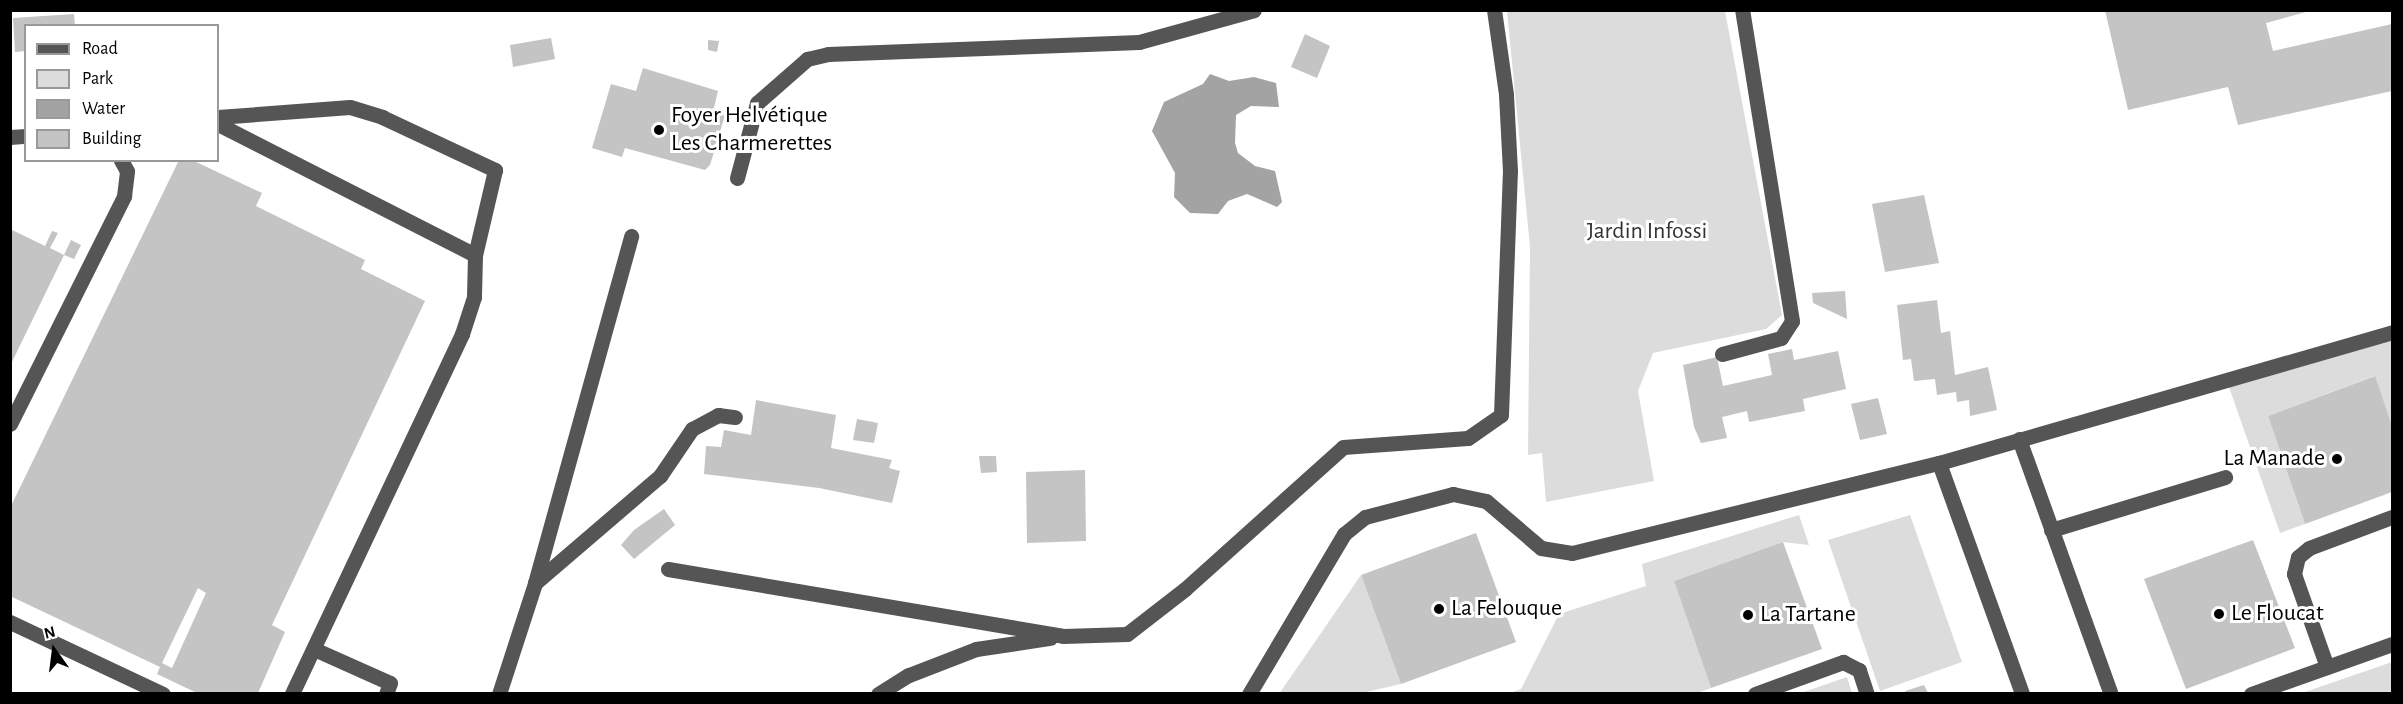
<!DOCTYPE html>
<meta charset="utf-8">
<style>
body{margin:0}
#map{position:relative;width:2403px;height:704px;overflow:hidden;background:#fff;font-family:"Alegreya Sans",sans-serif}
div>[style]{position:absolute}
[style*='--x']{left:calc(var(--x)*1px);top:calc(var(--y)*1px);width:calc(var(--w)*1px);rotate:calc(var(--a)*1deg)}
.green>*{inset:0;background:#dcdcdc}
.water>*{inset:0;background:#a3a3a3}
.building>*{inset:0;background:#c4c4c4}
.minor>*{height:15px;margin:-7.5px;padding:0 7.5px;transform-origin:7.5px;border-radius:7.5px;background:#555}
.dots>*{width:16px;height:16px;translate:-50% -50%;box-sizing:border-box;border:3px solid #fff;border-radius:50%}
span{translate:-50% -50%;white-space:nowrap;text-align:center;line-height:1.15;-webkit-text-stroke:6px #fff;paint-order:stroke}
.poi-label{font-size:24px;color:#000}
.left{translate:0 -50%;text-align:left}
.right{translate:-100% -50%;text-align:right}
.park-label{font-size:24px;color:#333}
.frame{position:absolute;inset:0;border:12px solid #000;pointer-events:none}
.legend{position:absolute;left:24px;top:24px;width:195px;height:138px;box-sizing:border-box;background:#fff;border:2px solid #999;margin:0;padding:8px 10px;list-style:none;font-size:18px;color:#000}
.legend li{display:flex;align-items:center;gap:12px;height:30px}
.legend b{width:30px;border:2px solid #999}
.north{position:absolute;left:24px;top:620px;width:60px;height:60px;-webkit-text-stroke:4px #fff;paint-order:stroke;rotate:346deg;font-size:16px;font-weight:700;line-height:24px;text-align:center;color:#000}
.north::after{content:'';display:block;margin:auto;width:21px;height:27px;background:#000;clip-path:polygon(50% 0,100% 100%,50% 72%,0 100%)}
</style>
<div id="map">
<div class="green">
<div style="clip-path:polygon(1507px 11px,1725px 11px,1782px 315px,1766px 329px,1653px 353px,1638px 391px,1654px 481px,1546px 502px,1542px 453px,1528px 455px,1530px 247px)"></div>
<div style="clip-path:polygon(2392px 339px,2392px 426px,2374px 376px,2268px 416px,2305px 524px,2280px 533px,2229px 387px)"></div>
<div style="clip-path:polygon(1799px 515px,1809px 545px,1783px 542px,1674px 581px,1711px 688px,1695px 694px,1507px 694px,1521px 689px,1559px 614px,1646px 586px,1642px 564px)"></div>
<div style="clip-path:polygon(1910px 515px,1962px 662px,1880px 691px,1828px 540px)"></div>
<div style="clip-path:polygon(1361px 575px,1401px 684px,1362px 693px,1279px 694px)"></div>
<div style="clip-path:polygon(2392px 662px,2392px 693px,2302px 693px)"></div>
<div style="clip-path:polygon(1847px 677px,1852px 693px,1801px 693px)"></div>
</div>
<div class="water">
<div style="clip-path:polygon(1210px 74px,1229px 81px,1254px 77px,1276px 83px,1279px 107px,1251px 106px,1236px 115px,1235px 143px,1238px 153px,1255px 166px,1275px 171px,1282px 202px,1277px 207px,1247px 194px,1228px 201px,1218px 214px,1190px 213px,1174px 197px,1175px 173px,1152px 131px,1164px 102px,1203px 84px)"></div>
</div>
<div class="building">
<div style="clip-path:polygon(2105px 10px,2313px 10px,2266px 23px,2273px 51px,2392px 24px,2392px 91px,2238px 125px,2228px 87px,2128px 110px)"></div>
<div style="clip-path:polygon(74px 14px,75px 26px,26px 26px,26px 51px,15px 52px,13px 18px)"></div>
<div style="clip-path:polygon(1305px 34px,1330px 46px,1317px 78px,1291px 67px)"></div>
<div style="clip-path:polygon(551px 38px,555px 59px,513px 67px,510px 45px)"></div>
<div style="clip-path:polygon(708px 40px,719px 41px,717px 52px,708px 50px)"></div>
<div style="clip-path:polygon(643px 68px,718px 91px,713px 112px,725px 115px,710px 165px,705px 170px,625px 148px,622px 157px,592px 148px,611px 84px,636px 91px)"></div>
<div style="clip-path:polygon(evenodd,179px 160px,192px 160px,262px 193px,256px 206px,365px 260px,361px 269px,425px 301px,272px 625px,285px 632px,258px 693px,197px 693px,157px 674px,160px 667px,10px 596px,10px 508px,179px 160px,198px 588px,206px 593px,172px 668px,162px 663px,198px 588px)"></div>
<div style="clip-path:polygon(1924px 195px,1939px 263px,1885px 272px,1872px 204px)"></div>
<div style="clip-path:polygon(10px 229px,45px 246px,52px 231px,58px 233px,50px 248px,64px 255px,71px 240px,81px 245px,74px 259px,64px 255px,10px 366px)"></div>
<div style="clip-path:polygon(1845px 291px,1847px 319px,1813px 303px,1812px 293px)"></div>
<div style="clip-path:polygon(1937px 300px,1941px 333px,1950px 331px,1955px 375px,1988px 367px,1997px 410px,1970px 416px,1969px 400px,1957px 402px,1956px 392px,1937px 395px,1935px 379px,1914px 381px,1911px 359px,1903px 360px,1897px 305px)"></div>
<div style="clip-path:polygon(1792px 349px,1794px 360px,1838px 351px,1846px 389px,1803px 399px,1805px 411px,1749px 422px,1747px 411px,1722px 417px,1727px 438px,1701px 443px,1694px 427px,1683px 365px,1717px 357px,1723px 386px,1772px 375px,1768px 354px)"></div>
<div style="clip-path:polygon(2375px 376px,2392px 426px,2392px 492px,2305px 524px,2268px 416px)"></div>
<div style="clip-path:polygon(1878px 398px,1887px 434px,1860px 440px,1851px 404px)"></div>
<div style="clip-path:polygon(756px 400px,836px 415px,831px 448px,892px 460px,889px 468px,900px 471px,892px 503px,819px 488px,704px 474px,706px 446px,721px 447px,724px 430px,751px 435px)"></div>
<div style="clip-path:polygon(857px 419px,878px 423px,874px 443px,853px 440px)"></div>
<div style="clip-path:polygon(979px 456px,996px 456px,997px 472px,981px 473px)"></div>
<div style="clip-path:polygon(1085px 470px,1086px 541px,1027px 543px,1026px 472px)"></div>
<div style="clip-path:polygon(664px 509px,675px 525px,634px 559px,621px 545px,634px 530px)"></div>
<div style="clip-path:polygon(1476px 533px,1516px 642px,1401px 684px,1361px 575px)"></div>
<div style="clip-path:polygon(2253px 540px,2295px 648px,2186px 689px,2144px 579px)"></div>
<div style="clip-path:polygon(1783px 542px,1822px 649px,1711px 688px,1674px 581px)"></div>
<div style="clip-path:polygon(1924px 685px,1928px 693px,1906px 693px,1905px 691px)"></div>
</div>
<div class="minor">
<div style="--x:218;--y:117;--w:132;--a:-4.3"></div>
<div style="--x:350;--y:107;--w:34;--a:17"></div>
<div style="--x:382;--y:117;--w:125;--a:25.1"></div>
<div style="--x:495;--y:170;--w:87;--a:103.2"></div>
<div style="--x:475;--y:255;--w:42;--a:91.4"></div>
<div style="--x:474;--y:297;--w:39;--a:108"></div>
<div style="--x:462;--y:334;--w:398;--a:115.3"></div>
<div style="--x:218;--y:124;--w:288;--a:27"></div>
<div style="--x:10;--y:137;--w:16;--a:-4"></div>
<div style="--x:737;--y:178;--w:78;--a:-75.1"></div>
<div style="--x:757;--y:103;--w:67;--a:-41.3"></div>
<div style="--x:807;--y:59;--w:22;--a:-13"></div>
<div style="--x:828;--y:54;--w:311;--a:-2.2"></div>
<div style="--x:1139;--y:42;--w:119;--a:-15.5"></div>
<div style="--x:1722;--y:354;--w:61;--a:-15.2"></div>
<div style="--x:1781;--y:338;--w:20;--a:-57"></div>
<div style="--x:1792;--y:321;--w:315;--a:-99.1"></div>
<div style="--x:10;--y:424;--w:255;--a:-63.4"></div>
<div style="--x:124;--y:196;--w:25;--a:-83"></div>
<div style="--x:127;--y:171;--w:13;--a:-119"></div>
<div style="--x:2019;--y:439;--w:271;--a:70.2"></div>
<div style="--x:1939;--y:463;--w:245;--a:70.2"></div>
<div style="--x:2051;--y:530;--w:182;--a:-16.9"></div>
<div style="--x:668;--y:569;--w:401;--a:9.6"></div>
<div style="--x:1063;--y:636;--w:64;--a:-1.8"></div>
<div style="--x:1127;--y:634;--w:73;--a:-37.8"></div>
<div style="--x:1185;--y:589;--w:212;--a:-41.9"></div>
<div style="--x:1343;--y:447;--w:125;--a:-4.1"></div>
<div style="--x:1468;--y:438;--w:40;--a:-34.9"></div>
<div style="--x:1501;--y:415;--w:244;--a:-87.9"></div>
<div style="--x:1510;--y:171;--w:77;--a:-93"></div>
<div style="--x:1506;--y:94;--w:85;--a:-98.1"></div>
<div style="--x:535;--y:583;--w:165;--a:-40.6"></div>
<div style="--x:660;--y:476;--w:57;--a:-55.8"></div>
<div style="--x:692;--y:429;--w:30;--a:-28"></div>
<div style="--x:718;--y:415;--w:17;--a:7"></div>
<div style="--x:10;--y:622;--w:169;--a:25.2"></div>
<div style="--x:314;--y:649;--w:83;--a:24.1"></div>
<div style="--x:390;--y:683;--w:12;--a:110"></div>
<div style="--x:2327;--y:667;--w:99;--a:-109.5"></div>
<div style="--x:2294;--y:574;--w:17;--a:-77"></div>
<div style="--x:2298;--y:557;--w:14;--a:-39"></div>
<div style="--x:2309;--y:548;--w:89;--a:-20.5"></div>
<div style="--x:499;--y:694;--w:117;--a:-72"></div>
<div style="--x:535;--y:583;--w:360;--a:-74.5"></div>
<div style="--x:878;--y:694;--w:36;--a:-32"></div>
<div style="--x:909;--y:675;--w:72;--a:-21.2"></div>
<div style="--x:976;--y:649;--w:75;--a:-8.5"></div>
<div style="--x:1249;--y:694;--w:186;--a:-59.3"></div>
<div style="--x:1344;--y:534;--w:27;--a:-39"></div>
<div style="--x:1365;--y:517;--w:91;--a:-14.6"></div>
<div style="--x:1453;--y:494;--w:34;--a:12"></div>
<div style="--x:1486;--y:501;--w:72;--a:40.5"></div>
<div style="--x:1541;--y:548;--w:31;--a:9"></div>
<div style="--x:1572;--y:553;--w:378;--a:-13.8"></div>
<div style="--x:1939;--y:463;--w:472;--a:-16.1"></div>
<div style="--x:1755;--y:694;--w:94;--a:-20"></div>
<div style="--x:1843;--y:662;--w:18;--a:27"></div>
<div style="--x:1859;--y:670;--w:25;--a:72"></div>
<div style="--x:2251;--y:694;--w:150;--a:-19.5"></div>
</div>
<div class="dots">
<div style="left:659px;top:130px;background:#000"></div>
<div style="left:2337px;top:459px;background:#000"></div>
<div style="left:1439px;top:609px;background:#000"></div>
<div style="left:2219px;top:614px;background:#000"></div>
<div style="left:1748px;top:615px;background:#000"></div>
</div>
<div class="poi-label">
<span class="left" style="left:671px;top:130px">Foyer Helvétique<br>Les Charmerettes</span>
<span class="right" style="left:2325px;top:459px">La Manade</span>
<span class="left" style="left:1451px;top:609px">La Felouque</span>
<span class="left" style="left:2231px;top:614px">Le Floucat</span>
<span class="left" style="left:1760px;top:615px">La Tartane</span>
</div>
<div class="park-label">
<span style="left:1647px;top:232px">Jardin Infossi</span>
</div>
<div class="frame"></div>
<ul class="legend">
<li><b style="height:8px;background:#555"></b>Road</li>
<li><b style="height:16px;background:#dcdcdc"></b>Park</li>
<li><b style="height:16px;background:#a3a3a3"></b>Water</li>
<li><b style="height:16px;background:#c4c4c4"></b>Building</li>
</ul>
<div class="north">N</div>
</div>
